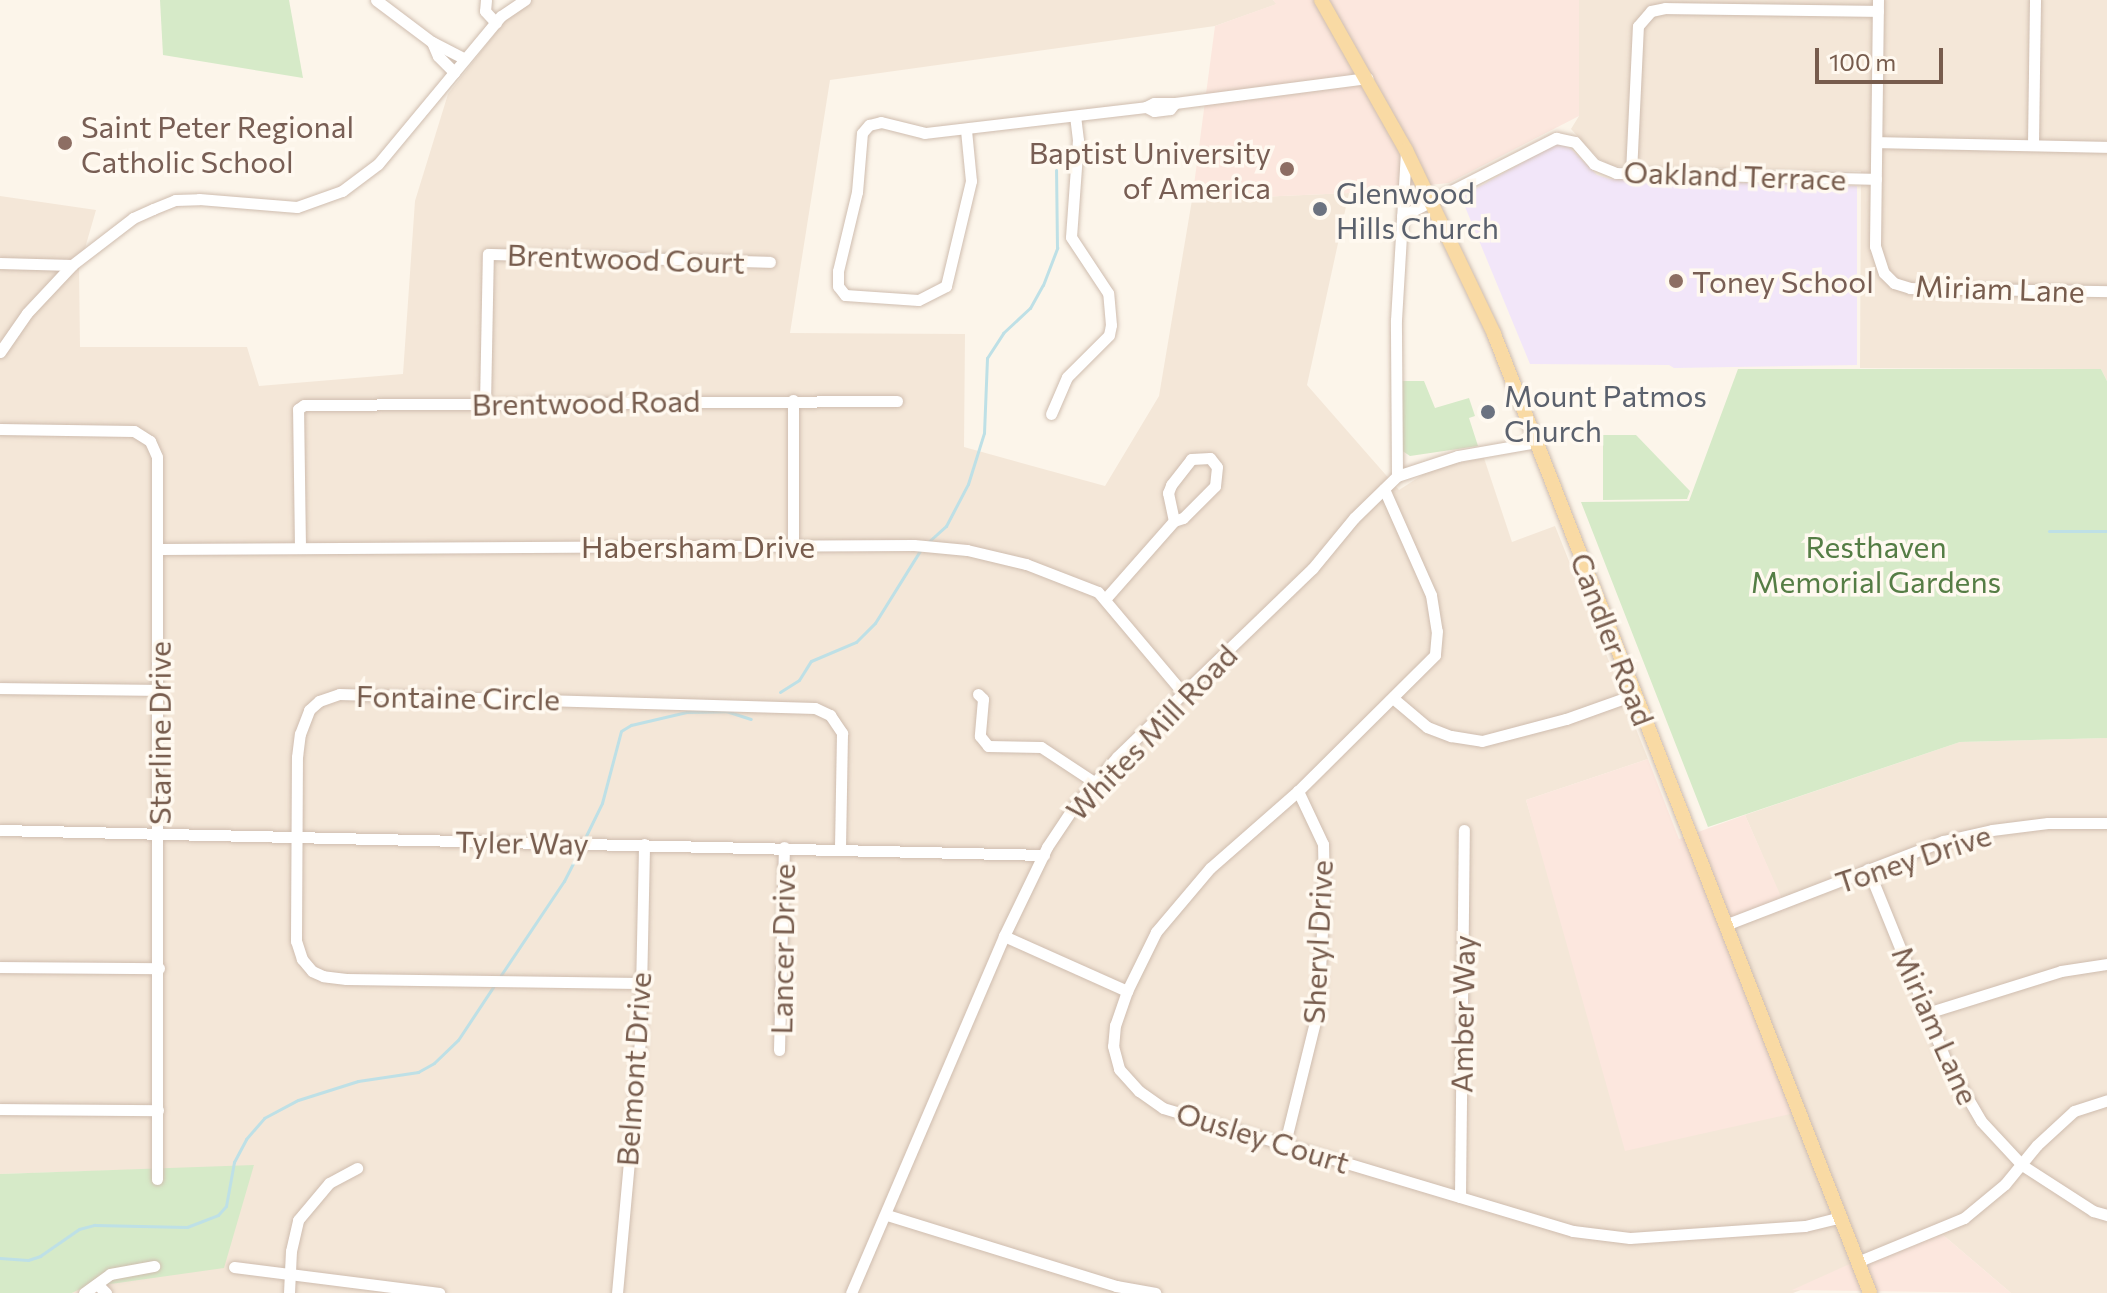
<!DOCTYPE html>
<style>
body{margin:0}
#map{position:relative;width:2107px;height:1293px;overflow:hidden;background:#fcf5ea;font-family:Commissioner,sans-serif}
div>[style]{position:absolute}
[style*='--x']{left:calc(var(--x)*1px);top:calc(var(--y)*1px);width:calc(var(--w)*1px);rotate:calc(var(--a)*1deg)}
.residential>*{inset:0;background:#f4e7d8}
.commercial>*{inset:0;background:#fce7de}
.education>*{inset:0;background:#f2e6f9}
.green>*{inset:0;background:#d6eac8}
.stream>*{height:3px;margin:-1.5px;padding:0 1.5px;transform-origin:1.5px;border-radius:1.5px;background:#bee0e6}
.roads{filter:drop-shadow(0 0 2px #cfbdaf) drop-shadow(0 0 2px #cfbdaf)}
.minor>*{height:11px;margin:-5.5px;padding:0 5.5px;transform-origin:5.5px;border-radius:5.5px;background:#fff}
.major>*{height:14px;margin:-7px;padding:0 7px;transform-origin:7px;border-radius:7px;background:#f9daa4}
.dots>*{width:22px;height:22px;translate:-50% -50%;box-sizing:border-box;border:4px solid #fff9f0;border-radius:50%}
span{translate:-50% -50%;white-space:nowrap;text-align:center;line-height:1.15;-webkit-text-stroke:7px #fff9f0;paint-order:stroke}
.education-label{font-size:30px;color:#785e54}
.left{translate:0 -50%;text-align:left}
.right{translate:-100% -50%;text-align:right}
.street-label{font-size:30px;color:#775c4d}
.worship-label{font-size:30px;color:#5b616d}
.park-label{font-size:30px;color:#557d45}
.scale{position:absolute;left:1815px;top:48px;width:128px;height:36px;box-sizing:border-box;border:4px solid #775c4d;border-top:0;padding-left:10px;font-size:24px;line-height:28px;white-space:nowrap;color:#775c4d;-webkit-text-stroke:6px #fff9f0;paint-order:stroke}
</style>
<div id="map">
<div class="residential">
<div style="clip-path:polygon(521px 0,1273px 0,1277px 4px,1215px 26px,830px 80px,790px 333px,965px 334px,964px 447px,1105px 486px,1159px 396px,1192px 200px,1349px 193px,1307px 385px,1399px 490px,1433px 468px,1484px 458px,1512px 542px,1555px 526px,1648px 759px,1526px 800px,1565px 930px,1725px 921px,1786px 910px,1745px 815px,1960px 742px,2107px 738px,2107px 1293px,2011px 1293px,1943px 1235px,1793px 1293px,72px 1293px,254px 1166px,0 1174px,0 196px,96px 210px,79px 269px,80px 347px,247px 347px,259px 386px,403px 374px,415px 201px,448px 94px)"></div>
<div style="clip-path:polygon(1579px 0,2107px 0,2107px 381px,2101px 369px,1860px 368px,1861px 171px,1612px 166px,1598px 158px,1571px 129px,1579px 116px)"></div>
</div>
<div class="commercial">
<div style="clip-path:polygon(1273px 0,1579px 0,1579px 116px,1449px 183px,1349px 193px,1192px 200px,1215px 26px,1276px 4px)"></div>
<div style="clip-path:polygon(1648px 759px,1679px 839px,1745px 815px,1787px 910px,1726px 921px,1804px 1111px,1625px 1151px,1526px 800px)"></div>
<div style="clip-path:polygon(1943px 1235px,2011px 1293px,1792px 1290px,1854px 1262px)"></div>
</div>
<div class="education">
<div style="clip-path:polygon(1557px 143px,1570px 148px,1597px 175px,1610px 179px,1857px 186px,1857px 365px,1674px 368px,1669px 365px,1530px 364px,1461px 197px)"></div>
</div>
<div class="green">
<div style="clip-path:polygon(160px 0,289px 0,303px 78px,163px 55px)"></div>
<div style="clip-path:polygon(1738px 369px,2101px 369px,2107px 381px,2107px 738px,1960px 742px,1708px 827px,1581px 502px,1689px 501px)"></div>
<div style="clip-path:polygon(1400px 381px,1424px 381px,1435px 408px,1469px 398px,1475px 416px,1469px 418px,1478px 446px,1410px 456px,1401px 450px)"></div>
<div style="clip-path:polygon(1603px 435px,1636px 435px,1690px 491px,1687px 499px,1603px 500px)"></div>
<div style="clip-path:polygon(254px 1165px,224px 1268px,82px 1288px,72px 1293px,0 1293px,0 1174px)"></div>
</div>
<div class="stream">
<div style="--x:2049;--y:531;--w:58;--a:0"></div>
<div style="--x:926;--y:544;--w:27;--a:-42"></div>
<div style="--x:946;--y:526;--w:47;--a:-62.4"></div>
<div style="--x:968;--y:484;--w:53;--a:-72.6"></div>
<div style="--x:984;--y:433;--w:75;--a:-87.7"></div>
<div style="--x:987;--y:358;--w:30;--a:-57"></div>
<div style="--x:1003;--y:333;--w:37;--a:-43"></div>
<div style="--x:1030;--y:308;--w:26;--a:-61"></div>
<div style="--x:1043;--y:285;--w:40;--a:-69"></div>
<div style="--x:1057;--y:248;--w:78;--a:-90.7"></div>
<div style="--x:780;--y:692;--w:22;--a:-32"></div>
<div style="--x:799;--y:680;--w:22;--a:-58"></div>
<div style="--x:811;--y:661;--w:49;--a:-22.9"></div>
<div style="--x:856;--y:642;--w:27;--a:-45"></div>
<div style="--x:875;--y:623;--w:87;--a:-58.1"></div>
<div style="--x:583;--y:842;--w:43;--a:-64"></div>
<div style="--x:602;--y:803;--w:74;--a:-75.2"></div>
<div style="--x:621;--y:731;--w:12;--a:-31"></div>
<div style="--x:631;--y:725;--w:57;--a:-13.1"></div>
<div style="--x:687;--y:712;--w:39;--a:-1"></div>
<div style="--x:726;--y:711;--w:26;--a:18"></div>
<div style="--x:499;--y:978;--w:117;--a:-56.2"></div>
<div style="--x:564;--y:881;--w:36;--a:-63"></div>
<div style="--x:0;--y:1258;--w:28;--a:4"></div>
<div style="--x:28;--y:1260;--w:13;--a:-18"></div>
<div style="--x:40;--y:1256;--w:47;--a:-34.7"></div>
<div style="--x:79;--y:1229;--w:16;--a:-15"></div>
<div style="--x:94;--y:1225;--w:93;--a:1.2"></div>
<div style="--x:187;--y:1227;--w:33;--a:-21"></div>
<div style="--x:218;--y:1215;--w:12;--a:-48"></div>
<div style="--x:226;--y:1206;--w:45;--a:-79.7"></div>
<div style="--x:234;--y:1162;--w:26;--a:-62"></div>
<div style="--x:246;--y:1139;--w:28;--a:-49"></div>
<div style="--x:264;--y:1118;--w:38;--a:-28"></div>
<div style="--x:298;--y:1100;--w:63;--a:-17.6"></div>
<div style="--x:358;--y:1081;--w:61;--a:-8.5"></div>
<div style="--x:418;--y:1072;--w:18;--a:-29"></div>
<div style="--x:434;--y:1063;--w:33;--a:-44"></div>
<div style="--x:458;--y:1040;--w:67;--a:-56.5"></div>
</div>
<div class="roads">
<div class="minor">
<div style="--x:376;--y:0;--w:70;--a:36.9"></div>
<div style="--x:432;--y:42;--w:37;--a:27"></div>
<div style="--x:486;--y:0;--w:11;--a:95"></div>
<div style="--x:485;--y:11;--w:16;--a:47"></div>
<div style="--x:1878;--y:0;--w:246;--a:90.7"></div>
<div style="--x:1875;--y:246;--w:28;--a:72"></div>
<div style="--x:1884;--y:273;--w:14;--a:45"></div>
<div style="--x:1894;--y:283;--w:17;--a:17"></div>
<div style="--x:1910;--y:288;--w:197;--a:0.9"></div>
<div style="--x:432;--y:42;--w:15;--a:67"></div>
<div style="--x:438;--y:56;--w:23;--a:45"></div>
<div style="--x:1175;--y:103;--w:8;--a:130"></div>
<div style="--x:1170;--y:109;--w:16;--a:173"></div>
<div style="--x:1154;--y:111;--w:9;--a:-153"></div>
<div style="--x:1146;--y:107;--w:9;--a:-27"></div>
<div style="--x:1154;--y:103;--w:21;--a:0"></div>
<div style="--x:1175;--y:103;--w:194;--a:-7.4"></div>
<div style="--x:966;--y:130;--w:51;--a:84.4"></div>
<div style="--x:971;--y:181;--w:108;--a:103.4"></div>
<div style="--x:946;--y:286;--w:31;--a:153"></div>
<div style="--x:918;--y:300;--w:73;--a:-176.1"></div>
<div style="--x:845;--y:295;--w:11;--a:-128"></div>
<div style="--x:838;--y:286;--w:15;--a:-90"></div>
<div style="--x:838;--y:271;--w:81;--a:-76.5"></div>
<div style="--x:857;--y:192;--w:59;--a:-85.2"></div>
<div style="--x:862;--y:133;--w:11;--a:-49"></div>
<div style="--x:869;--y:125;--w:12;--a:-14"></div>
<div style="--x:881;--y:122;--w:45;--a:14"></div>
<div style="--x:925;--y:133;--w:223;--a:-6.7"></div>
<div style="--x:1877;--y:142;--w:230;--a:1.2"></div>
<div style="--x:2033;--y:144;--w:144;--a:-89.2"></div>
<div style="--x:1631;--y:173;--w:147;--a:-87.3"></div>
<div style="--x:1638;--y:26;--w:20;--a:-49"></div>
<div style="--x:1651;--y:11;--w:14;--a:-12"></div>
<div style="--x:1665;--y:8;--w:213;--a:0.8"></div>
<div style="--x:1402;--y:216;--w:173;--a:-26.9"></div>
<div style="--x:1556;--y:138;--w:19;--a:12"></div>
<div style="--x:1575;--y:142;--w:29;--a:49"></div>
<div style="--x:1594;--y:164;--w:24;--a:22"></div>
<div style="--x:1616;--y:173;--w:260;--a:1.3"></div>
<div style="--x:0;--y:263;--w:72;--a:1.6"></div>
<div style="--x:0;--y:352;--w:47;--a:-55.3"></div>
<div style="--x:27;--y:313;--w:66;--a:-46.8"></div>
<div style="--x:72;--y:265;--w:77;--a:-37.6"></div>
<div style="--x:133;--y:218;--w:22;--a:-24"></div>
<div style="--x:153;--y:209;--w:24;--a:-22"></div>
<div style="--x:175;--y:200;--w:24;--a:-2"></div>
<div style="--x:199;--y:199;--w:98;--a:4.7"></div>
<div style="--x:297;--y:207;--w:48;--a:-19.6"></div>
<div style="--x:342;--y:191;--w:45;--a:-36.9"></div>
<div style="--x:378;--y:164;--w:192;--a:-50.3"></div>
<div style="--x:501;--y:16;--w:29;--a:-34"></div>
<div style="--x:793;--y:400;--w:146;--a:90"></div>
<div style="--x:485;--y:404;--w:150;--a:-88.9"></div>
<div style="--x:488;--y:254;--w:282;--a:1.6"></div>
<div style="--x:1051;--y:414;--w:40;--a:-66.6"></div>
<div style="--x:1067;--y:377;--w:59;--a:-45"></div>
<div style="--x:1109;--y:335;--w:10;--a:-79"></div>
<div style="--x:1111;--y:325;--w:32;--a:-95"></div>
<div style="--x:1108;--y:293;--w:67;--a:-123.5"></div>
<div style="--x:1071;--y:237;--w:97;--a:-85.9"></div>
<div style="--x:1078;--y:140;--w:24;--a:-97"></div>
<div style="--x:0;--y:429;--w:134;--a:0.9"></div>
<div style="--x:134;--y:431;--w:19;--a:32"></div>
<div style="--x:150;--y:441;--w:17;--a:66"></div>
<div style="--x:157;--y:457;--w:722;--a:90"></div>
<div style="--x:1210;--y:458;--w:11;--a:52"></div>
<div style="--x:1217;--y:467;--w:19;--a:96"></div>
<div style="--x:1215;--y:486;--w:45;--a:135"></div>
<div style="--x:1183;--y:518;--w:9;--a:162"></div>
<div style="--x:1174;--y:521;--w:29;--a:-102"></div>
<div style="--x:1168;--y:493;--w:9;--a:-69"></div>
<div style="--x:1171;--y:485;--w:33;--a:-52"></div>
<div style="--x:1191;--y:459;--w:19;--a:-3"></div>
<div style="--x:1397;--y:476;--w:156;--a:-90.4"></div>
<div style="--x:1396;--y:320;--w:169;--a:-86.6"></div>
<div style="--x:1384;--y:489;--w:116;--a:66.1"></div>
<div style="--x:1431;--y:595;--w:36;--a:81"></div>
<div style="--x:1437;--y:631;--w:24;--a:95"></div>
<div style="--x:1435;--y:655;--w:193;--a:135.2"></div>
<div style="--x:1298;--y:791;--w:117;--a:138.8"></div>
<div style="--x:1210;--y:868;--w:84;--a:130.2"></div>
<div style="--x:1156;--y:932;--w:66;--a:116.2"></div>
<div style="--x:1127;--y:991;--w:36;--a:109"></div>
<div style="--x:1115;--y:1025;--w:21;--a:95"></div>
<div style="--x:1113;--y:1046;--w:24;--a:75"></div>
<div style="--x:1119;--y:1069;--w:30;--a:48"></div>
<div style="--x:1139;--y:1091;--w:29;--a:35"></div>
<div style="--x:1163;--y:1108;--w:428;--a:16.7"></div>
<div style="--x:1573;--y:1231;--w:57;--a:7"></div>
<div style="--x:1630;--y:1238;--w:175;--a:-3.9"></div>
<div style="--x:1805;--y:1226;--w:36;--a:-14"></div>
<div style="--x:300;--y:548;--w:139;--a:-90.8"></div>
<div style="--x:298;--y:409;--w:7;--a:-34"></div>
<div style="--x:304;--y:405;--w:593;--a:-0.39"></div>
<div style="--x:159;--y:549;--w:755;--a:-0.3"></div>
<div style="--x:914;--y:545;--w:53;--a:5.4"></div>
<div style="--x:967;--y:550;--w:61;--a:13.3"></div>
<div style="--x:1026;--y:564;--w:77;--a:21.3"></div>
<div style="--x:1098;--y:592;--w:132;--a:49.9"></div>
<div style="--x:1106;--y:598;--w:103;--a:-48.6"></div>
<div style="--x:0;--y:688;--w:159;--a:0.7"></div>
<div style="--x:978;--y:694;--w:7;--a:45"></div>
<div style="--x:983;--y:699;--w:37;--a:95"></div>
<div style="--x:980;--y:736;--w:13;--a:51"></div>
<div style="--x:988;--y:746;--w:53;--a:1.1"></div>
<div style="--x:1041;--y:747;--w:64;--a:33.4"></div>
<div style="--x:1394;--y:699;--w:43;--a:40.3"></div>
<div style="--x:1427;--y:727;--w:26;--a:21"></div>
<div style="--x:1451;--y:736;--w:31;--a:9"></div>
<div style="--x:1482;--y:741;--w:87;--a:-14.7"></div>
<div style="--x:1566;--y:719;--w:71;--a:-19.7"></div>
<div style="--x:0;--y:830;--w:1044;--a:1.37"></div>
<div style="--x:1868;--y:869;--w:207;--a:67.9"></div>
<div style="--x:1946;--y:1061;--w:69;--a:59.7"></div>
<div style="--x:1981;--y:1121;--w:60;--a:47"></div>
<div style="--x:2022;--y:1165;--w:85;--a:32.9"></div>
<div style="--x:2093;--y:1211;--w:15;--a:16"></div>
<div style="--x:1725;--y:925;--w:234;--a:-21.1"></div>
<div style="--x:1943;--y:841;--w:50;--a:-12.7"></div>
<div style="--x:1992;--y:830;--w:56;--a:-7.1"></div>
<div style="--x:2048;--y:823;--w:59;--a:0"></div>
<div style="--x:1004;--y:936;--w:135;--a:24.1"></div>
<div style="--x:0;--y:967;--w:159;--a:0.4"></div>
<div style="--x:639;--y:983;--w:293;--a:-179.2"></div>
<div style="--x:346;--y:979;--w:23;--a:-173"></div>
<div style="--x:323;--y:976;--w:12;--a:-156"></div>
<div style="--x:312;--y:971;--w:16;--a:-130"></div>
<div style="--x:302;--y:959;--w:19;--a:-108"></div>
<div style="--x:296;--y:941;--w:184;--a:-89.7"></div>
<div style="--x:297;--y:757;--w:23;--a:-83"></div>
<div style="--x:300;--y:734;--w:26;--a:-69"></div>
<div style="--x:309;--y:710;--w:13;--a:-42"></div>
<div style="--x:319;--y:701;--w:21;--a:-19"></div>
<div style="--x:339;--y:694;--w:476;--a:1.7"></div>
<div style="--x:815;--y:708;--w:17;--a:25"></div>
<div style="--x:830;--y:715;--w:22;--a:56"></div>
<div style="--x:842;--y:733;--w:115;--a:91"></div>
<div style="--x:1927;--y:1013;--w:140;--a:-17.4"></div>
<div style="--x:2061;--y:971;--w:47;--a:-8.7"></div>
<div style="--x:779;--y:1050;--w:203;--a:-88.6"></div>
<div style="--x:0;--y:1109;--w:158;--a:0.4"></div>
<div style="--x:1285;--y:1143;--w:137;--a:-76.1"></div>
<div style="--x:1318;--y:1010;--w:119;--a:-87.1"></div>
<div style="--x:1324;--y:891;--w:47;--a:-91.2"></div>
<div style="--x:1323;--y:844;--w:59;--a:-115.3"></div>
<div style="--x:1460;--y:1197;--w:367;--a:-89.4"></div>
<div style="--x:887;--y:1215;--w:240;--a:17.2"></div>
<div style="--x:1116;--y:1286;--w:40;--a:10"></div>
<div style="--x:1857;--y:1262;--w:116;--a:-22.4"></div>
<div style="--x:1964;--y:1218;--w:53;--a:-39.7"></div>
<div style="--x:2005;--y:1184;--w:50;--a:-50.6"></div>
<div style="--x:2037;--y:1145;--w:50;--a:-42.6"></div>
<div style="--x:2074;--y:1111;--w:35;--a:-18"></div>
<div style="--x:234;--y:1267;--w:207;--a:7.2"></div>
<div style="--x:97;--y:1284;--w:13;--a:45"></div>
<div style="--x:84;--y:1293;--w:32;--a:-36"></div>
<div style="--x:110;--y:1274;--w:45;--a:-10.3"></div>
<div style="--x:289;--y:1293;--w:42;--a:-87.3"></div>
<div style="--x:291;--y:1251;--w:32;--a:-77"></div>
<div style="--x:298;--y:1220;--w:48;--a:-50"></div>
<div style="--x:329;--y:1183;--w:32;--a:-28"></div>
<div style="--x:617;--y:1293;--w:256;--a:-84.8"></div>
<div style="--x:640;--y:1038;--w:194;--a:-88.8"></div>
<div style="--x:851;--y:1293;--w:388;--a:-66.8"></div>
<div style="--x:1004;--y:936;--w:99;--a:-64.2"></div>
<div style="--x:1047;--y:847;--w:50;--a:-56.3"></div>
<div style="--x:1075;--y:805;--w:64;--a:-48.8"></div>
<div style="--x:1117;--y:757;--w:271;--a:-44"></div>
<div style="--x:1312;--y:569;--w:66;--a:-50.5"></div>
<div style="--x:1354;--y:518;--w:60;--a:-44.3"></div>
<div style="--x:1397;--y:476;--w:64;--a:-18.2"></div>
<div style="--x:1458;--y:456;--w:80;--a:-10"></div>
</div>
<div class="major">
<div style="--x:1321;--y:0;--w:172;--a:60.5"></div>
<div style="--x:1406;--y:150;--w:204;--a:64.4"></div>
<div style="--x:1494;--y:334;--w:1030;--a:68.59"></div>
</div>
</div>
<div class="dots">
<div style="left:65px;top:143px;background:#8d6e63"></div>
<div style="left:1287px;top:169px;background:#8d6e63"></div>
<div style="left:1320px;top:209px;background:#6b7280"></div>
<div style="left:1676px;top:281px;background:#8d6e63"></div>
<div style="left:1488px;top:412px;background:#6b7280"></div>
</div>
<div class="education-label">
<span class="left" style="left:81px;top:143px">Saint Peter Regional<br>Catholic School</span>
<span class="right" style="left:1271px;top:169px">Baptist University<br>of America</span>
<span class="left" style="left:1692px;top:281px">Toney School</span>
</div>
<div class="street-label">
<span style="left:1735px;top:175px;rotate:2deg">Oakland Terrace</span>
<span style="left:626px;top:258px;rotate:2deg">Brentwood Court</span>
<span style="left:2000px;top:288px;rotate:2deg">Miriam Lane</span>
<span style="left:586px;top:402px;rotate:-1deg">Brentwood Road</span>
<span style="left:698px;top:546px">Habersham Drive</span>
<span style="left:1613px;top:639px;rotate:69deg">Candler Road</span>
<span style="left:458px;top:697px;rotate:1deg">Fontaine Circle</span>
<span style="left:1151px;top:732px;rotate:-46deg">Whites Mill Road</span>
<span style="left:159px;top:733px;rotate:-90deg">Starline Drive</span>
<span style="left:522px;top:842px;rotate:1deg">Tyler Way</span>
<span style="left:1913px;top:858px;rotate:-18deg">Toney Drive</span>
<span style="left:1317px;top:942px;rotate:-87deg">Sheryl Drive</span>
<span style="left:782px;top:949px;rotate:-89deg">Lancer Drive</span>
<span style="left:1462px;top:1014px;rotate:-89deg">Amber Way</span>
<span style="left:1936px;top:1025px;rotate:66deg">Miriam Lane</span>
<span style="left:633px;top:1069px;rotate:-86deg">Belmont Drive</span>
<span style="left:1263px;top:1137px;rotate:17deg">Ousley Court</span>
</div>
<div class="worship-label">
<span class="left" style="left:1336px;top:209px">Glenwood<br>Hills Church</span>
<span class="left" style="left:1504px;top:412px">Mount Patmos<br>Church</span>
</div>
<div class="park-label">
<span style="left:1876px;top:563px">Resthaven<br>Memorial Gardens</span>
</div>
<div class="scale">100 m</div>
</div>
